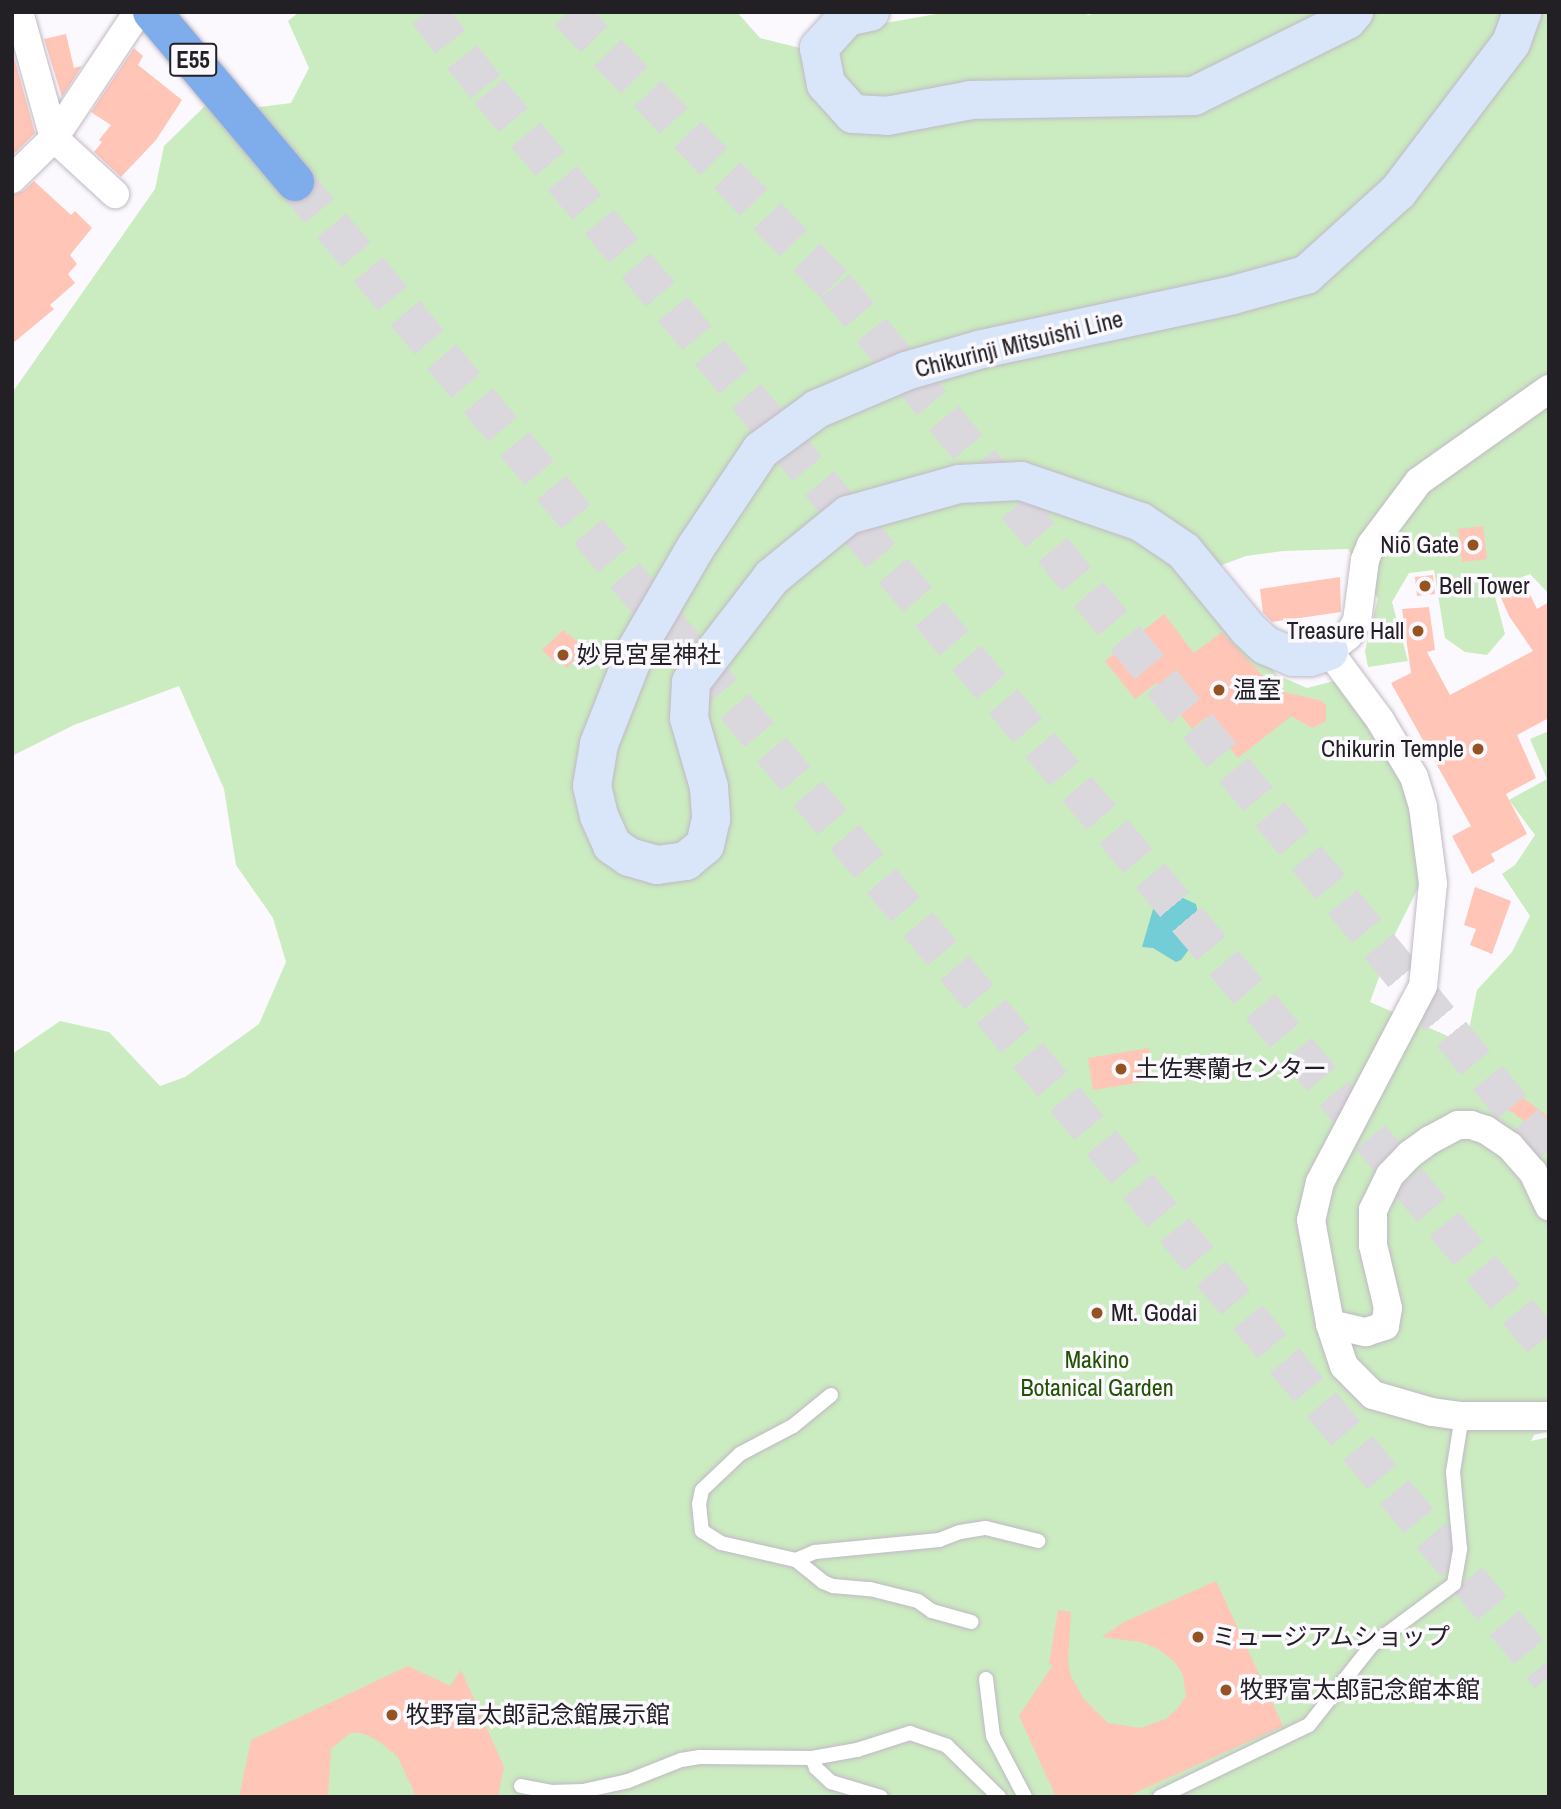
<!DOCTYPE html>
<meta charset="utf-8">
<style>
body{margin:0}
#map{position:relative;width:1561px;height:1809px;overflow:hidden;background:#fcf9fe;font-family:"Archivo Narrow","Noto Sans JP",sans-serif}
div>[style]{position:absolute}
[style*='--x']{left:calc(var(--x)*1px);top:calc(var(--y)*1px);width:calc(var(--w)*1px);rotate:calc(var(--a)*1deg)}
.green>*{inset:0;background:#cbebc0}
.water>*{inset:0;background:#73cdd6}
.building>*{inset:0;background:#ffc5b7}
.secondary-tunnel>*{height:38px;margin-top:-19px;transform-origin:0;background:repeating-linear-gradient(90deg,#dbd8dd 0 38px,transparent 0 57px)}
.highway-tunnel>*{height:38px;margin-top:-19px;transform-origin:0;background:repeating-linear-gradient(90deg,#dbd8dd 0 38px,transparent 0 57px)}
.roads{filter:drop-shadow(0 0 2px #c0b9c4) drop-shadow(0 0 2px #c0b9c4)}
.lane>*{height:14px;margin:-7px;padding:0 7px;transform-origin:7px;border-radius:7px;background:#fff}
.street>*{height:28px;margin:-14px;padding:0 14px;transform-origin:14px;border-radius:14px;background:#fff}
.secondary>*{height:38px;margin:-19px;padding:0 19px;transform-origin:19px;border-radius:19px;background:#d9e6f9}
.highway>*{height:38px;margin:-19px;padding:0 19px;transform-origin:19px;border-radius:19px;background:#7facea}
.dots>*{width:19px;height:19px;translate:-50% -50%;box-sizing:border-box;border:4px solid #fcf9fe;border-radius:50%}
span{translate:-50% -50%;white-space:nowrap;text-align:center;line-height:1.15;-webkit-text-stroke:7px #fcf9fe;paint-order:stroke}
.shield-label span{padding:2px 5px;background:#fcf9fe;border:2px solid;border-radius:5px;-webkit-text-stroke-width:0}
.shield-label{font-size:23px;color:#222024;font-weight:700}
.street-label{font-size:24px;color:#222024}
.poi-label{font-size:24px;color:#222024}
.right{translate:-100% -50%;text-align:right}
.left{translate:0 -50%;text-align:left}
.park-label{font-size:24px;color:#205202}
.frame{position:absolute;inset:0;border:14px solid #222024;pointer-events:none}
</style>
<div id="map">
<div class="green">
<div style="clip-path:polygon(299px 12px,737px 12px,760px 38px,816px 52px,868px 26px,948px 12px,1084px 12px,1088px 15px,1099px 12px,1549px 12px,1549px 594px,1530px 574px,1493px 589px,1505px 634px,1487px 655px,1465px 652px,1445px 638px,1434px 570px,1409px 573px,1392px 602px,1408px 661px,1368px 667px,1365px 651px,1378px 598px,1361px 579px,1361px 571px,1348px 549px,1283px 551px,1246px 556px,1192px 576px,1277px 675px,1307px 688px,1334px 681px,1369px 724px,1421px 810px,1420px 884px,1395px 934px,1370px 1002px,1466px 1044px,1477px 990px,1512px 952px,1530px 916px,1502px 874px,1515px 865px,1535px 835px,1509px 800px,1547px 779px,1530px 739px,1549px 731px,1549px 1431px,1534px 1435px,1531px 1441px,1549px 1437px,1549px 1797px,12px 1797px,12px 1054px,60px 1021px,109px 1032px,160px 1086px,185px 1077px,259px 1024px,286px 962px,273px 918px,236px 865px,224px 789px,179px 686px,74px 725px,12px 756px,12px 393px,155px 189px,164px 146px,207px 104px,251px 108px,291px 103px,309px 68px,288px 21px)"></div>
</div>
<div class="water">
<div style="clip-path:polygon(1183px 898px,1196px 904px,1198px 913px,1193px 944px,1181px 960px,1176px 962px,1153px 948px,1142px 947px,1156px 899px)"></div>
</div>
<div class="building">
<div style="clip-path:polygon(66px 34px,74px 68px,82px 66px,62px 97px,44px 39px)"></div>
<div style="clip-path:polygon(134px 48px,143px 56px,138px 65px,182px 100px,156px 140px,121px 177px,94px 152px,102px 142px,99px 140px,111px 125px,91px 112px)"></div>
<div style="clip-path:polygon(12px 50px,35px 133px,12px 156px)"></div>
<div style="clip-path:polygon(34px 181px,71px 215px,75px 211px,92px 228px,70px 255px,77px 264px,68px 274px,75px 283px,50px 305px,54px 309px,12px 344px,12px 195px,23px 191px)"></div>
<div style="clip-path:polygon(1483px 526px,1487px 559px,1462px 562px,1458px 529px)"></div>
<div style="clip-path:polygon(1433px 575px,1435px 594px,1417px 596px,1415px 577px)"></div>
<div style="clip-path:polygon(1340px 577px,1341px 612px,1272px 622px,1263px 613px,1260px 589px)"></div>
<div style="clip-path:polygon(1524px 582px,1537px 609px,1549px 602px,1549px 718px,1517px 735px,1536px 778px,1506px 794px,1527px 834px,1491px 854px,1495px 861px,1472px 874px,1452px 836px,1471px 826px,1391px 683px,1411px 673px,1402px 609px,1429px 607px,1435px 650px,1427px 652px,1450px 695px,1533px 651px,1509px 616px,1499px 593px)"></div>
<div style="clip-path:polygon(1164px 614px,1194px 653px,1222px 632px,1277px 691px,1320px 700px,1326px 705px,1326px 721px,1312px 728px,1291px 716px,1238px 758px,1206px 718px,1192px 729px,1156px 683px,1135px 699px,1105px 661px)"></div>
<div style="clip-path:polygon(563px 630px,578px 642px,574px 647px,581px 652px,567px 668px,559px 660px,556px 663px,542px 650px)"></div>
<div style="clip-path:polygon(1475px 887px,1511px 901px,1492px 954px,1470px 945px,1476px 929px,1464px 925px)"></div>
<div style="clip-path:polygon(1149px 1048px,1154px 1080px,1093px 1090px,1088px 1058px)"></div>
<div style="clip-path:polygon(1516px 1093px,1549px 1117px,1549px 1146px,1524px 1121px,1506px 1108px)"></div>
<div style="clip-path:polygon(1216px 1581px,1283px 1726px,1126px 1797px,1056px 1797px,1019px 1716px,1053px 1665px,1049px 1664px,1058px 1610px,1071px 1612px,1068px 1661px,1070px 1674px,1083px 1698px,1108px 1723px,1140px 1728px,1166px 1719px,1178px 1708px,1186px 1696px,1183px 1675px,1174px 1661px,1158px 1649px,1141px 1642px,1102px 1637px,1124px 1622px)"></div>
<div style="clip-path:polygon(408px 1666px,450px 1686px,461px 1670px,504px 1767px,498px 1797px,416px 1797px,398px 1757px,377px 1740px,362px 1733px,350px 1733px,331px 1749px,328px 1797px,239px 1797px,251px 1740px)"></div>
</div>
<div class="secondary-tunnel">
<div style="--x:427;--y:12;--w:100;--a:51.9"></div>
<div style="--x:489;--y:91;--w:1645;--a:49.88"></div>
<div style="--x:568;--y:12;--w:383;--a:45.7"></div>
<div style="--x:835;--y:286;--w:1122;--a:50.5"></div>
</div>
<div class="highway-tunnel">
<div style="--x:295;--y:182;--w:1951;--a:49.99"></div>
</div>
<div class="roads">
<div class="lane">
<div style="--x:831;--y:1395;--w:49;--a:140.8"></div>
<div style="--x:793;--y:1426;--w:60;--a:152.2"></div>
<div style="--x:740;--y:1454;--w:52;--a:136.5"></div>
<div style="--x:702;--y:1490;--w:14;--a:102"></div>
<div style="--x:699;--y:1504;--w:27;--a:84"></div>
<div style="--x:702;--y:1531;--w:22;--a:32"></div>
<div style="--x:721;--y:1543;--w:77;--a:12.8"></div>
<div style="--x:796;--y:1560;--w:21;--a:-23"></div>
<div style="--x:815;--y:1552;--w:125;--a:-5.5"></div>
<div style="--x:939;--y:1540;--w:22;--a:-21"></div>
<div style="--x:960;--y:1532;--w:26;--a:-9"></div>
<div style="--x:986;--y:1528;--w:54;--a:14"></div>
<div style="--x:796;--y:1560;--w:35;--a:39"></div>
<div style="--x:823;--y:1582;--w:11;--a:22"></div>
<div style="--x:833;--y:1586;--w:37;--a:5"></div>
<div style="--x:870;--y:1589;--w:49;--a:14"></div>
<div style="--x:918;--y:1601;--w:17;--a:36"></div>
<div style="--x:932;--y:1611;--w:41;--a:15.4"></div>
<div style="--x:986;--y:1679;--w:57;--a:83"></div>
<div style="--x:993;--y:1736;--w:69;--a:62.3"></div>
<div style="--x:812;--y:1758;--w:11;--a:68"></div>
<div style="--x:816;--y:1768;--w:21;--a:43"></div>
<div style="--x:831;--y:1782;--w:52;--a:16.7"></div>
<div style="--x:521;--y:1786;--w:31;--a:11"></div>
<div style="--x:551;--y:1792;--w:32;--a:-2"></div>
<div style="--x:583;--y:1791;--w:46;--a:-12.5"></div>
<div style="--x:628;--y:1781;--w:57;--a:-21.6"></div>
<div style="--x:681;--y:1760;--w:19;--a:-9"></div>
<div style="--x:700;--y:1757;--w:112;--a:0.5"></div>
<div style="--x:812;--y:1758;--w:46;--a:-10.1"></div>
<div style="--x:857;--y:1750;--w:56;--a:-17.8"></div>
<div style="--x:910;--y:1733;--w:39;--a:19"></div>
<div style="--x:947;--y:1746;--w:73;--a:44.4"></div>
<div style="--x:1160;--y:1797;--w:165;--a:-25.8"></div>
<div style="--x:1309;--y:1725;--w:102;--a:-51.8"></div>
<div style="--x:1372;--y:1645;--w:102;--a:-36.6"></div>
<div style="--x:1454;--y:1584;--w:36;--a:-80"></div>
<div style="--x:1460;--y:1549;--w:77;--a:-95.2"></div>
<div style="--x:1453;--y:1472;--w:57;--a:-80.9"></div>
</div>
<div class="street">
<div style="--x:19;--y:12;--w:131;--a:74.5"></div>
<div style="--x:54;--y:138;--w:83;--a:42.6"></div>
<div style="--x:12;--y:179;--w:59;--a:-44.3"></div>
<div style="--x:54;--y:138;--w:151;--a:-56.3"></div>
<div style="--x:1549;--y:389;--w:159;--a:144.7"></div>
<div style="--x:1419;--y:481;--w:80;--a:126.9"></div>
<div style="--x:1371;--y:545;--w:16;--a:112"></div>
<div style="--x:1365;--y:560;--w:62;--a:97.5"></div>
<div style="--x:1357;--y:621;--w:17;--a:121"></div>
<div style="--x:1348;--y:636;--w:24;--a:142"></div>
<div style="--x:1329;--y:651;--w:86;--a:53.5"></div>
<div style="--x:1380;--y:720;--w:66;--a:59.2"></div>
<div style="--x:1414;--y:777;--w:31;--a:73"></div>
<div style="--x:1423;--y:807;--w:77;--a:82.5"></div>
<div style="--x:1433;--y:883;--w:103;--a:95.5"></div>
<div style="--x:1423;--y:986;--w:221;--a:117.7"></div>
<div style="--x:1320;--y:1182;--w:39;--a:103"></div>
<div style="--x:1311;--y:1220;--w:106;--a:79.6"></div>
<div style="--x:1330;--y:1324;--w:44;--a:71.6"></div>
<div style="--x:1344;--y:1366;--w:41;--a:45"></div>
<div style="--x:1373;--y:1395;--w:61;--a:16.1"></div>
<div style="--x:1432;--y:1412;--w:30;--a:8"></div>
<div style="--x:1462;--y:1416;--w:87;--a:0"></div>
<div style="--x:1330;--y:1324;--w:37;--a:13"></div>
<div style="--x:1366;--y:1332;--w:20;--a:-18"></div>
<div style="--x:1385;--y:1326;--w:18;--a:-81"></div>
<div style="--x:1388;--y:1308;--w:65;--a:-103.4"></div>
<div style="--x:1373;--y:1245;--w:35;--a:-90"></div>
<div style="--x:1373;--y:1210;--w:39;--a:-64"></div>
<div style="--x:1390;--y:1175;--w:28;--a:-46"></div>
<div style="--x:1409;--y:1155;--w:26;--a:-36"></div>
<div style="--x:1430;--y:1140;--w:32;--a:-28"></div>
<div style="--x:1458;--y:1125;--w:13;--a:0"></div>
<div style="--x:1471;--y:1125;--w:16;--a:18"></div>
<div style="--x:1486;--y:1130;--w:29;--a:34"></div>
<div style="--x:1510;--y:1146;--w:35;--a:49"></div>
<div style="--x:1533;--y:1172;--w:38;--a:65"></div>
</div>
<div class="secondary">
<div style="--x:870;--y:12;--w:24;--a:168"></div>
<div style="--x:847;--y:17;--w:42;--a:132.1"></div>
<div style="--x:819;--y:48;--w:37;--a:79"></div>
<div style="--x:826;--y:84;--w:40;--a:48"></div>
<div style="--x:853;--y:114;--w:34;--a:3"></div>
<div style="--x:887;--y:116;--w:86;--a:-10.7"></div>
<div style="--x:972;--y:100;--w:222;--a:-1"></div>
<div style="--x:1194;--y:96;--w:171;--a:-26.4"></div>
<div style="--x:1347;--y:20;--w:11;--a:-49"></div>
<div style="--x:1329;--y:651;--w:20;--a:162"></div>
<div style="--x:1310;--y:657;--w:17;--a:180"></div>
<div style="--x:1293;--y:657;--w:30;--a:-157"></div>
<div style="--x:1265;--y:645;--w:23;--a:-137"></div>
<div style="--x:1248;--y:629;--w:101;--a:-129.4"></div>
<div style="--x:1184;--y:551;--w:52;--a:-146"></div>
<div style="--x:1141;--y:522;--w:127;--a:-161.1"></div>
<div style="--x:1021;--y:481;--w:62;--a:177.2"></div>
<div style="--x:959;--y:484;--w:115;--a:164.4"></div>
<div style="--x:848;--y:515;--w:98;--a:140.8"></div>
<div style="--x:772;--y:577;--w:133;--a:127.6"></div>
<div style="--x:691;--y:682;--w:36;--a:93"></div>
<div style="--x:689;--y:718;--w:72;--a:73.8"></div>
<div style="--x:709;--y:787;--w:32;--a:86"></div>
<div style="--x:711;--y:819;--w:27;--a:103"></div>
<div style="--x:705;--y:845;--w:25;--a:140"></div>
<div style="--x:686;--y:861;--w:29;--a:172"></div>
<div style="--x:657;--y:865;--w:29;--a:-164"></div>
<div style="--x:629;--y:857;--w:21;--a:-145"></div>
<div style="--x:612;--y:845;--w:32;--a:-114"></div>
<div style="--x:599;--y:816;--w:31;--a:-103"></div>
<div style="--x:592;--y:786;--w:43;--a:-80.5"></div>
<div style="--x:599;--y:744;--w:101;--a:-68.5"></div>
<div style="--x:636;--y:650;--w:119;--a:-59.8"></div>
<div style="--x:696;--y:547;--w:117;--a:-56.2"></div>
<div style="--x:761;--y:450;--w:69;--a:-36.2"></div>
<div style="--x:817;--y:409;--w:97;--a:-23.1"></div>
<div style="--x:906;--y:371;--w:79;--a:-16.1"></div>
<div style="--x:982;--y:349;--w:257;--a:-12.1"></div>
<div style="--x:1233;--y:295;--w:76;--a:-15.3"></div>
<div style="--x:1306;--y:275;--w:124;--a:-42.1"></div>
<div style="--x:1398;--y:192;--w:187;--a:-52.8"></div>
<div style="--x:1511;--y:43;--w:33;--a:-70"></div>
</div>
<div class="highway">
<div style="--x:152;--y:12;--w:222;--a:49.9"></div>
</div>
</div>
<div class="dots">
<div style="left:1473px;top:545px;background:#945320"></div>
<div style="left:1425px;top:586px;background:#945320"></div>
<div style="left:1418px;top:631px;background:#945320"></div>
<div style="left:563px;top:655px;background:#945320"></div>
<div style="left:1219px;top:690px;background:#945320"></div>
<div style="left:1478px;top:749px;background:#945320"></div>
<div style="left:1121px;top:1069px;background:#945320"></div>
<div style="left:1097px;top:1313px;background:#945320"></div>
<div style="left:1198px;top:1637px;background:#945320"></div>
<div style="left:1226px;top:1690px;background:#945320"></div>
<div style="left:392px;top:1715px;background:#945320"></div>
</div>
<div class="shield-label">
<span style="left:193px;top:60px">E55</span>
</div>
<div class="street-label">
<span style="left:1019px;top:344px;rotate:-14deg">Chikurinji Mitsuishi Line</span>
</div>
<div class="poi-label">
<span class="right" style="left:1459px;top:545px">Niō Gate</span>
<span class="left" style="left:1439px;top:586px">Bell Tower</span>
<span class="right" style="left:1404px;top:631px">Treasure Hall</span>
<span class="left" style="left:577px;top:655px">妙見宮星神社</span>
<span class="left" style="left:1233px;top:690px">温室</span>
<span class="right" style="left:1464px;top:749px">Chikurin Temple</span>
<span class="left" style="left:1135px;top:1069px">土佐寒蘭センター</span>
<span class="left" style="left:1111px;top:1313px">Mt. Godai</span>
<span class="left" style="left:1212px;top:1637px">ミュージアムショップ</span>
<span class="left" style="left:1240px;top:1690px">牧野富太郎記念館本館</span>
<span class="left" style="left:406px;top:1715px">牧野富太郎記念館展示館</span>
</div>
<div class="park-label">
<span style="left:1097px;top:1374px">Makino<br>Botanical Garden</span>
</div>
<div class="frame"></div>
</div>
